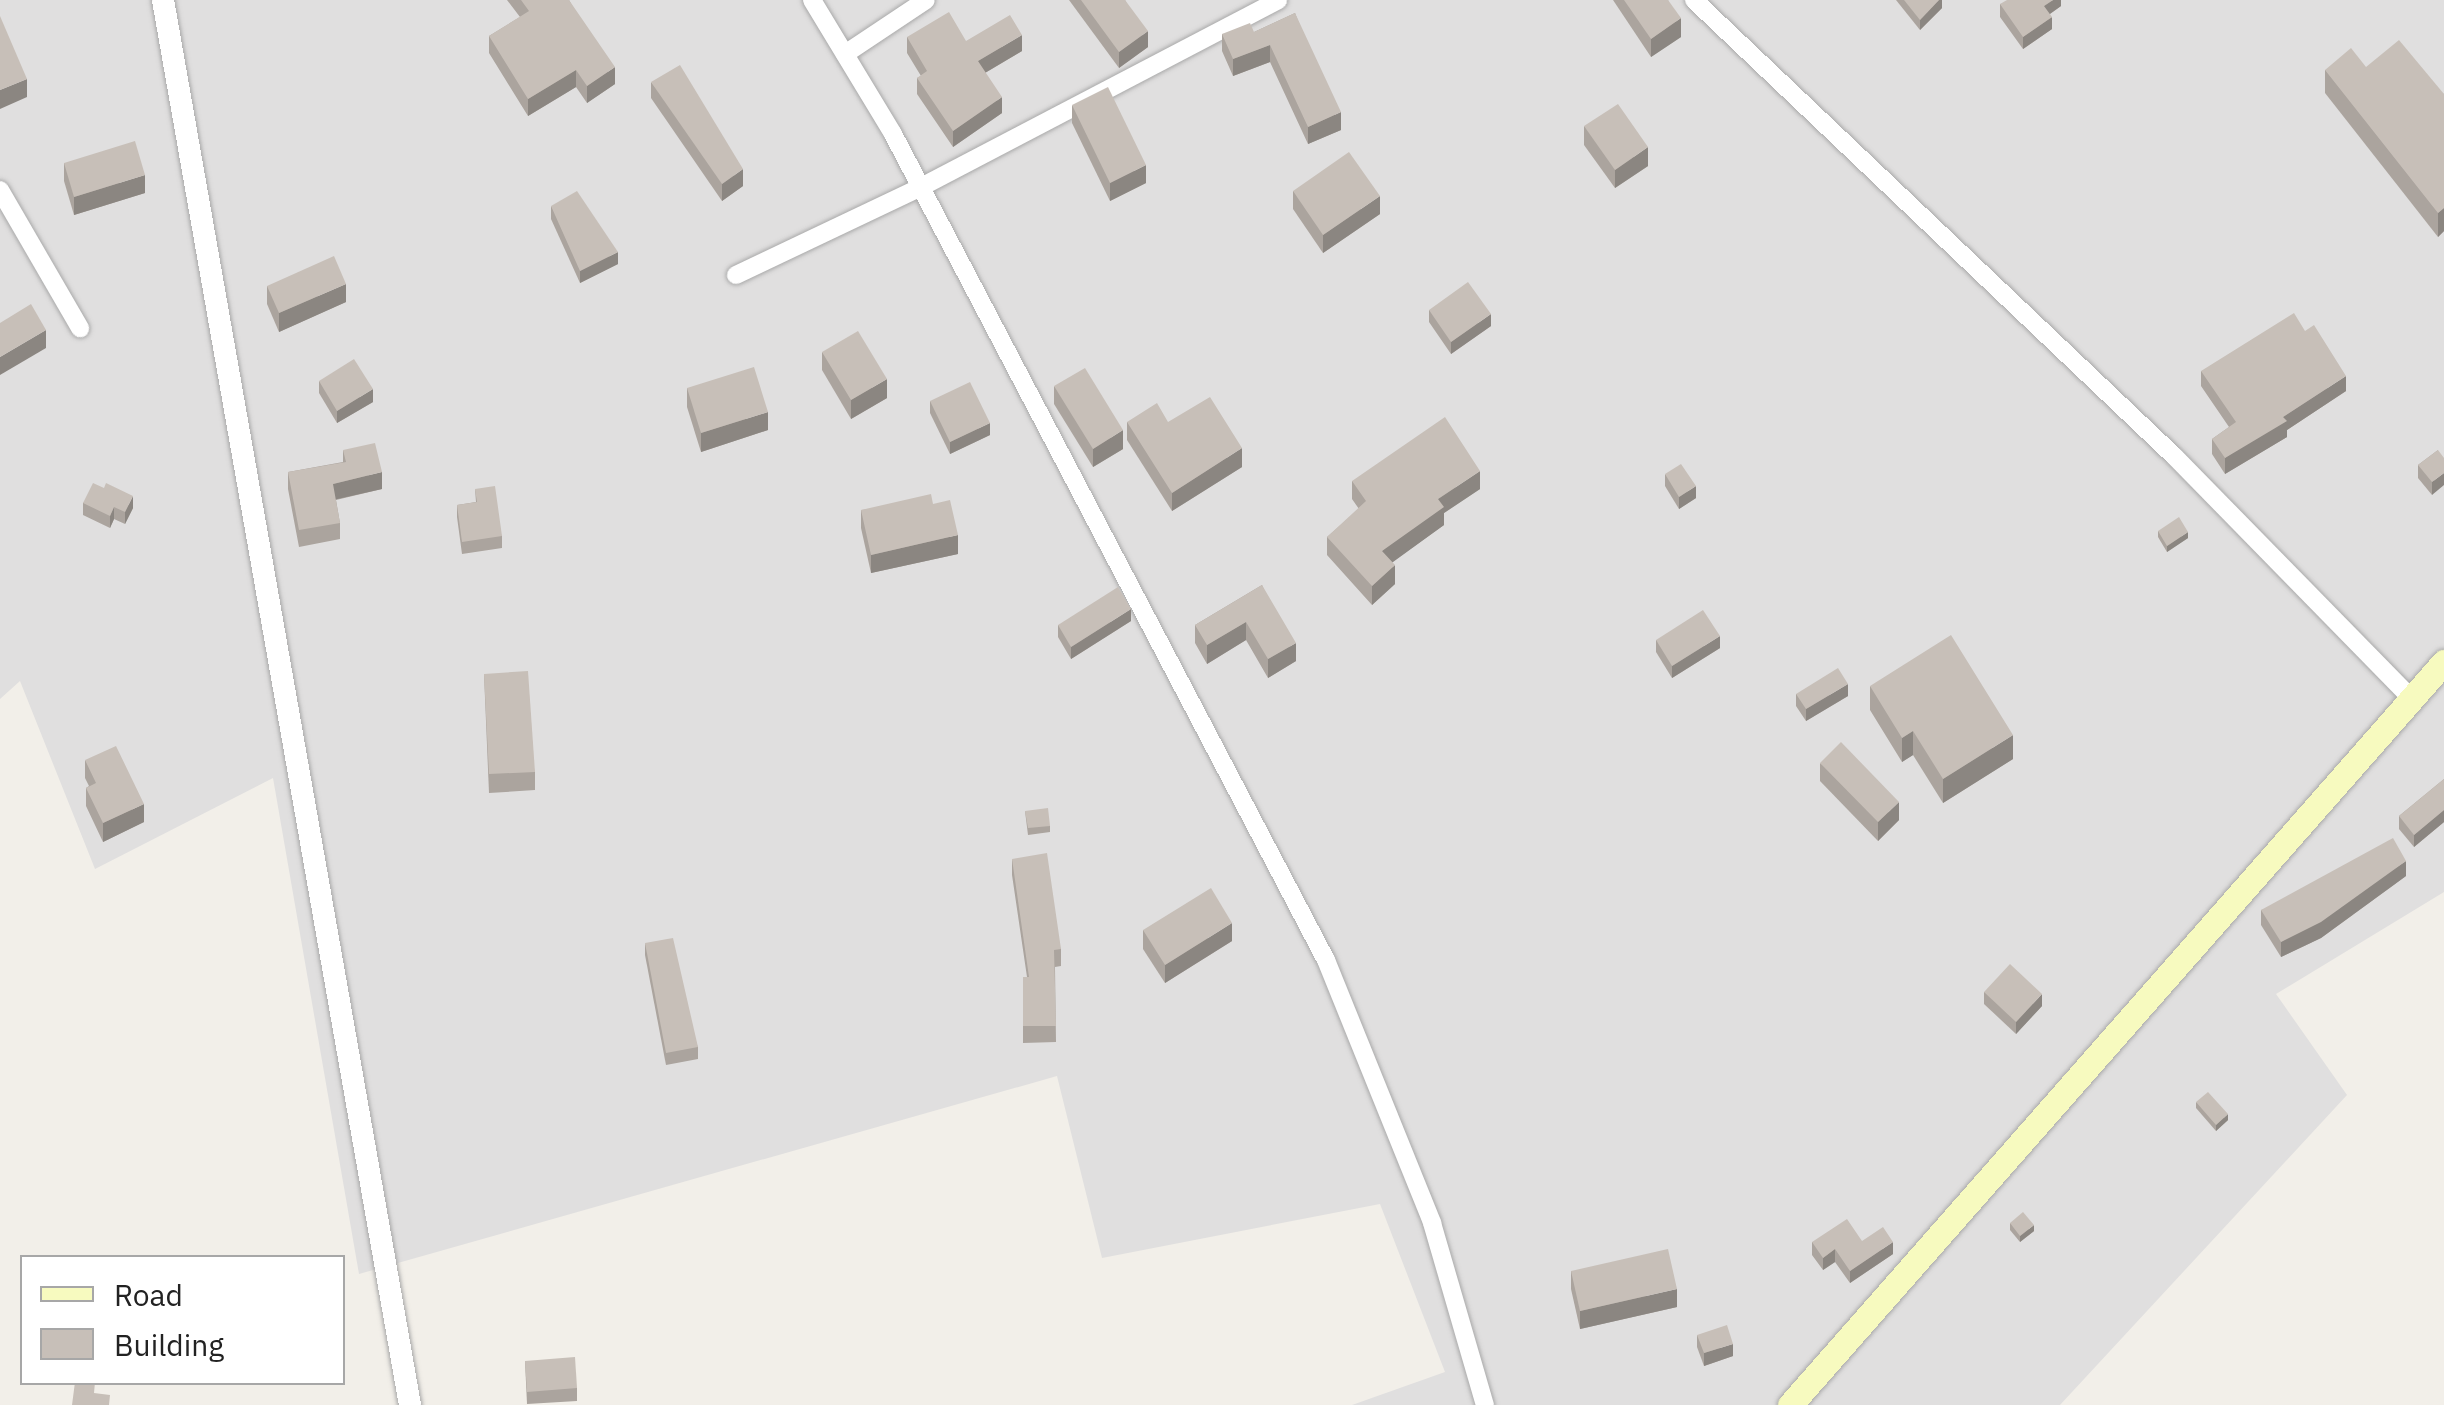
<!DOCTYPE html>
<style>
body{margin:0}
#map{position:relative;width:2444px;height:1405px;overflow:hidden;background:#f2efe9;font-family:"IBM Plex Sans",sans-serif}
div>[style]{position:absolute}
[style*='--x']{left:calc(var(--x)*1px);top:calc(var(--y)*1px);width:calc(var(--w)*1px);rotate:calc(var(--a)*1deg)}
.residential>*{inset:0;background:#e0dfdf}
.roads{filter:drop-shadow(0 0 2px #a9a9a9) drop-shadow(0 0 2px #a9a9a9)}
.minor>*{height:18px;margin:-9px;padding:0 9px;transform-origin:9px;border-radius:9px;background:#fff}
.tertiary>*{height:22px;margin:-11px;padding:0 11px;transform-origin:11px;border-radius:11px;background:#fff}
.secondary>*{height:25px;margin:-12.5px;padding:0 12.5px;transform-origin:12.5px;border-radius:12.5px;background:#f7fabf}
.wall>*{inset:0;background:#aba49e}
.shaded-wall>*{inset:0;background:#8b8681}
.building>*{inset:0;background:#c7bfb8}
span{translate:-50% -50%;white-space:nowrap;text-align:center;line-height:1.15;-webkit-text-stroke:8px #fff;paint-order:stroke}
.legend{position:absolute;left:20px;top:1255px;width:325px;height:130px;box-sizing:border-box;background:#fff;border:2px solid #a7a7a7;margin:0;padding:12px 18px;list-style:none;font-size:30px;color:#222}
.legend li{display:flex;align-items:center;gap:20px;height:50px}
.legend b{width:50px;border:2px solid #a7a7a7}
</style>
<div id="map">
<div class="residential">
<div style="clip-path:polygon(0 0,2444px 0,2444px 892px,2276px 994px,2347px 1095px,2060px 1405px,1352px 1405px,1445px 1372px,1380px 1204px,1102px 1258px,1057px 1076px,359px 1274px,273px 778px,95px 869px,20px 681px,0 699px)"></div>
</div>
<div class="roads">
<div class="minor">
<div style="--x:812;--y:0;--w:157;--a:58.8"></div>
<div style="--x:893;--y:134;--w:933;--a:62.34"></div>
<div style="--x:1326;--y:960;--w:284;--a:68"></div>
<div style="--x:1432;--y:1223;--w:190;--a:73.8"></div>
<div style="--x:1694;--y:0;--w:663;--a:43.53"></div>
<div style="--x:2175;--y:457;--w:339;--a:45.6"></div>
<div style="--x:845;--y:54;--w:97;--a:-33.7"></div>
<div style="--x:0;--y:190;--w:160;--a:59.9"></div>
<div style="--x:736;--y:275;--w:205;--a:-25.4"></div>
<div style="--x:921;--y:187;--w:403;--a:-27.6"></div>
</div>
<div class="tertiary">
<div style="--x:163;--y:0;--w:1427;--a:80.03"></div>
</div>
<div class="secondary">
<div style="--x:1790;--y:1405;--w:990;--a:-48.65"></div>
</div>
</div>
<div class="wall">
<div style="clip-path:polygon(507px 0,569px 0,615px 84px,587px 103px,576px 87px,528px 116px,489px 53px,489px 36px,520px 17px)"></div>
<div style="clip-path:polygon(1069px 0,1125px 0,1148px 47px,1119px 68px)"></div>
<div style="clip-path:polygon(1613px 0,1668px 0,1681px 37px,1651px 57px)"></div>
<div style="clip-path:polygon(1896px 0,1942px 0,1942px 8px,1920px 30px)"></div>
<div style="clip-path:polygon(2061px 0,2061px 6px,2050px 14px,2052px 29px,2023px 49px,2000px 17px,2000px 4px)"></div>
<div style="clip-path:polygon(1295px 13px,1341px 130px,1308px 144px,1270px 62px,1233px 76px,1222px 51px,1222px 34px,1254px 32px)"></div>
<div style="clip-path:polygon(907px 37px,966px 41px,1022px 51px,985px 73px,1002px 113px,953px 147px,917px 94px,917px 78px,921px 76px,907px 53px)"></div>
<div style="clip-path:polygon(2366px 67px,2444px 94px,2444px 231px,2438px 237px,2325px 93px,2325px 70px)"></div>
<div style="clip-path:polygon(651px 82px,743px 186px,722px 201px,651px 98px)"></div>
<div style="clip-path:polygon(1072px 105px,1146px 183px,1110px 201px,1072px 123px)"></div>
<div style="clip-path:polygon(1584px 126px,1648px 166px,1615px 188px,1584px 145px)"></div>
<div style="clip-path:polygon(64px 163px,145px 193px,74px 215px,64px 181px)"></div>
<div style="clip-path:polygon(1293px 191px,1380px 214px,1323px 253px,1293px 209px)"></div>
<div style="clip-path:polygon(551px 206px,618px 264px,580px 283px,551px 219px)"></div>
<div style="clip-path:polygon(267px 286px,346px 302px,279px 332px,267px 304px)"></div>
<div style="clip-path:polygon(1429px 310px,1491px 326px,1451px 354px,1429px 322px)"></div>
<div style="clip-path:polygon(822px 352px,887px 398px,851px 419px,822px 370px)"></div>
<div style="clip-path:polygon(2201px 371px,2346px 391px,2287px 430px,2287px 437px,2225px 474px,2212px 454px,2212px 439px,2229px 427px,2201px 386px)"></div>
<div style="clip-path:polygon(319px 381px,373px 402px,337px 423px,319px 393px)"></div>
<div style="clip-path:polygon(1054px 386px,1123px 449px,1093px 467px,1054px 404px)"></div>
<div style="clip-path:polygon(687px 388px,768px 430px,701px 452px,687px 407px)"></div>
<div style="clip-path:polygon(930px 401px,990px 435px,950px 454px,930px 413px)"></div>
<div style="clip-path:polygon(1127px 422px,1168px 422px,1242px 467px,1172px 511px,1127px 440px)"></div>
<div style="clip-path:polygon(343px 450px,382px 489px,336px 500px,340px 523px,340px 539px,299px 547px,288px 489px,288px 472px,343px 462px)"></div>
<div style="clip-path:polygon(2438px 450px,2432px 495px,2418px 478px,2418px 465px)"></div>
<div style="clip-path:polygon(1665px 474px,1696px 498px,1679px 509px,1665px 486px)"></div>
<div style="clip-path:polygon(1352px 481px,1480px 489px,1444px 513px,1444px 525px,1392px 562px,1395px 584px,1372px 605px,1327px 555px,1327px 537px,1359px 509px,1352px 499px)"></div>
<div style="clip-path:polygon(104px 488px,133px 508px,125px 524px,114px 519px,110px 528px,83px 515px,83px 503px)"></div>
<div style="clip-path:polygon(475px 489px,502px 536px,502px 548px,462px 554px,457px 517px,457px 505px,476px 502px)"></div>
<div style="clip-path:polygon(933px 504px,958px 554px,871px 573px,861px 528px,861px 510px)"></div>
<div style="clip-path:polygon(2158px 531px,2188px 538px,2167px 552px,2158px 537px)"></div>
<div style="clip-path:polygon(1262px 585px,1296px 661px,1268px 678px,1246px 640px,1207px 664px,1195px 643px,1195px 625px)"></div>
<div style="clip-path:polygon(1131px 621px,1071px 659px,1058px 637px,1058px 625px)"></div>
<div style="clip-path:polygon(1656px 640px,1720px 648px,1672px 678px,1656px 652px)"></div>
<div style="clip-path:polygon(484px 674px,535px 772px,535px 790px,489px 793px)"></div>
<div style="clip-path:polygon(1870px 686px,2013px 759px,1943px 803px,1913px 755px,1902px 762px,1870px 710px)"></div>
<div style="clip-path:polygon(1796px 694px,1848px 696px,1806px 721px,1796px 706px)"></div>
<div style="clip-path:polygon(85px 760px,144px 822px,103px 842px,86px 806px,86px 788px,89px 786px,85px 778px)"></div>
<div style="clip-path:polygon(1820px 763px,1899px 820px,1878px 841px,1820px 781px)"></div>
<div style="clip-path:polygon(2444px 779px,2444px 822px,2414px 847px,2399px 829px,2399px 816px)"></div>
<div style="clip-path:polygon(1025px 811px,1050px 826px,1050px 832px,1028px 835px)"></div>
<div style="clip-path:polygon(1012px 859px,1061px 949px,1061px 966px,1055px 967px,1056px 1042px,1023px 1043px,1023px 977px,1027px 977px,1012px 875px)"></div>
<div style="clip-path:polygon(2406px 876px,2321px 938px,2281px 957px,2261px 925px,2261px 910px)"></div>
<div style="clip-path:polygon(1143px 930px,1232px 941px,1165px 983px,1143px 949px)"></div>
<div style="clip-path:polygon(645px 943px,698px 1047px,698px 1059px,666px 1065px,645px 955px)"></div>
<div style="clip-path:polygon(1984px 992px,2042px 1006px,2016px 1034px,1984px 1004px)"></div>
<div style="clip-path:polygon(2196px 1102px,2228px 1120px,2216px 1131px,2196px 1108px)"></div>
<div style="clip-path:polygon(2010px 1223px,2034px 1231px,2020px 1242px,2010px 1230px)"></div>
<div style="clip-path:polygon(1862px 1241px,1893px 1254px,1850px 1283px,1835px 1262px,1823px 1270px,1812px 1255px,1812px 1242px)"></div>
<div style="clip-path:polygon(1571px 1271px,1677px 1307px,1580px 1329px,1571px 1289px)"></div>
<div style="clip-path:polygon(1697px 1335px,1733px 1356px,1704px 1366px,1697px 1347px)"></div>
<div style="clip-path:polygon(525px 1361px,577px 1388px,577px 1401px,527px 1404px)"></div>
</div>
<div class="shaded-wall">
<div style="clip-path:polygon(1939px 0,1942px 0,1942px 8px,1920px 30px,1920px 20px)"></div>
<div style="clip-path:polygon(2053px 0,2061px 0,2061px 6px,2044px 18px,2044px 6px)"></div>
<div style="clip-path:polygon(2052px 17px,2052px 29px,2023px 49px,2023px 37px)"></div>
<div style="clip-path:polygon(1681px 18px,1681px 37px,1651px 57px,1651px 39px)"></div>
<div style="clip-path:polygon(1148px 31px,1148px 47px,1119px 68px,1119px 52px)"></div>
<div style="clip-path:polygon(1022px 35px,1022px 51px,978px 77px,978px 61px)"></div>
<div style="clip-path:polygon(1270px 45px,1270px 62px,1233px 76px,1233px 59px)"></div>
<div style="clip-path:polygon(615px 67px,615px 84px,587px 103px,587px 86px)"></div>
<div style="clip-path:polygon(576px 70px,576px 87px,528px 116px,528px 99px)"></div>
<div style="clip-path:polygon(27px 79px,27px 97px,0 109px,0 90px)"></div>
<div style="clip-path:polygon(1002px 97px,1002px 113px,953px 147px,953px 131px)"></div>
<div style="clip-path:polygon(1341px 112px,1341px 130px,1308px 144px,1308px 127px)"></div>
<div style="clip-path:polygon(1648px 147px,1648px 166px,1615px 188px,1615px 170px)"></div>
<div style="clip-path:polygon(1146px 165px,1146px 183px,1110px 201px,1110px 183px)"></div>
<div style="clip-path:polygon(743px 169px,743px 186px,722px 201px,722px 184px)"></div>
<div style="clip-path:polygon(145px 175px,145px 193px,74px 215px,74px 197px)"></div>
<div style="clip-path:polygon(1380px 196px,1380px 214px,1323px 253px,1323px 235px)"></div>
<div style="clip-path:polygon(2444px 208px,2444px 231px,2438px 237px,2438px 213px)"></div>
<div style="clip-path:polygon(618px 252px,618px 264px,580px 283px,580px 271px)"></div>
<div style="clip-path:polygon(346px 284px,346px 302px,279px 332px,279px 313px)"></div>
<div style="clip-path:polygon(1491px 314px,1491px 326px,1451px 354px,1451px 342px)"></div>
<div style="clip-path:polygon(46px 330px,46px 348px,0 375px,0 357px)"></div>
<div style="clip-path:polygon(2346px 376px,2346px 391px,2287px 430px,2287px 437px,2225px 474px,2225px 458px,2283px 417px)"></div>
<div style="clip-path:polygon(887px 379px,887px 398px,851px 419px,851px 400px)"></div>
<div style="clip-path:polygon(373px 389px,373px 402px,337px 423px,337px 411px)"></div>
<div style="clip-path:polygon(768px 412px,768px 430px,701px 452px,701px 433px)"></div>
<div style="clip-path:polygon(990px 423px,990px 435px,950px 454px,950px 442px)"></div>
<div style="clip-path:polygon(1123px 430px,1123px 449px,1093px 467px,1093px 449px)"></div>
<div style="clip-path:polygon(1242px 448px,1242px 467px,1172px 511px,1172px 493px)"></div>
<div style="clip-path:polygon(1480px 471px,1480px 489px,1444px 513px,1444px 525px,1382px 570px,1382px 551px,1438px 499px)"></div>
<div style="clip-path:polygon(382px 472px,382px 489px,333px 500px,333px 484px)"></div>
<div style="clip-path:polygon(2444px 473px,2444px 485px,2432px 495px,2432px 482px)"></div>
<div style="clip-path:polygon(1696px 486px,1696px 498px,1679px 509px,1679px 497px)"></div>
<div style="clip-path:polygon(133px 496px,133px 508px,125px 524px,125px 512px)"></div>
<div style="clip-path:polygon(114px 507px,114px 519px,110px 528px,110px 516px)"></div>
<div style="clip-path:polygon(2188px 532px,2188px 538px,2167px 552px,2167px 546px)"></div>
<div style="clip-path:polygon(958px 535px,958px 554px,871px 573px,871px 555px)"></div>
<div style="clip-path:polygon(1395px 565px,1395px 584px,1372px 605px,1372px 586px)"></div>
<div style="clip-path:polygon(1131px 609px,1131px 621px,1071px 659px,1071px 647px)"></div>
<div style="clip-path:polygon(1246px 622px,1246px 640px,1207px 664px,1207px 645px)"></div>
<div style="clip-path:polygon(1720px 636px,1720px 648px,1672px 678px,1672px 666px)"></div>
<div style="clip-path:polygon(1296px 643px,1296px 661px,1268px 678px,1268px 659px)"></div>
<div style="clip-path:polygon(1848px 684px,1848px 696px,1806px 721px,1806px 709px)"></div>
<div style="clip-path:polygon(1913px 731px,1913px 755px,1902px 762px,1902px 738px)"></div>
<div style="clip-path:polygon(2013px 735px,2013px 759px,1943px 803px,1943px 779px)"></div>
<div style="clip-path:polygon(1899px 802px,1899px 820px,1878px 841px,1878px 822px)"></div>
<div style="clip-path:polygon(144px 804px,144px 822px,103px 842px,103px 823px)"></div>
<div style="clip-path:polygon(2444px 810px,2444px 822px,2414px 847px,2414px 835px)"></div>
<div style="clip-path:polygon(2406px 861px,2406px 876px,2321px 938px,2281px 957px,2281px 942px)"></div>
<div style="clip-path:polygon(1232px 923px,1232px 941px,1165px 983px,1165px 965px)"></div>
<div style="clip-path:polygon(2042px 994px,2042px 1006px,2016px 1034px,2016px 1022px)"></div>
<div style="clip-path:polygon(2228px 1114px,2228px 1120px,2216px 1131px,2216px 1125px)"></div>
<div style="clip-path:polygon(2034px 1225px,2034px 1231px,2020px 1242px,2020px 1236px)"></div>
<div style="clip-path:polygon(1893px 1242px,1893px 1254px,1850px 1283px,1850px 1271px)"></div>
<div style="clip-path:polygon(1835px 1249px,1835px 1262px,1823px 1270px,1823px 1258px)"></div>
<div style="clip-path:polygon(1677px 1289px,1677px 1307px,1580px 1329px,1580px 1311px)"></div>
<div style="clip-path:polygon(1733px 1344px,1733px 1356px,1704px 1366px,1704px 1353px)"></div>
</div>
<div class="building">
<div style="clip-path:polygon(521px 0,569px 0,615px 67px,587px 86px,576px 70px,528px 99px,489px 36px,529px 11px)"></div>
<div style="clip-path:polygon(1081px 0,1125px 0,1148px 31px,1119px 52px)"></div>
<div style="clip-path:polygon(1624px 0,1668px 0,1681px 18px,1651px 39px)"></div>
<div style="clip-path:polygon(1904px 0,1939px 0,1920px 20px)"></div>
<div style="clip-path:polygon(2007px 0,2053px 0,2044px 6px,2052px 17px,2023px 37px,2000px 4px)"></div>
<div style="clip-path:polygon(949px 12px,966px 41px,1010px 15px,1022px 35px,978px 61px,1002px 97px,953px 131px,917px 78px,927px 71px,907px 37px)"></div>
<div style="clip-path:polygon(1295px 13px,1341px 112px,1308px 127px,1270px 45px,1233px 59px,1222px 34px,1250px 23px,1254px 32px)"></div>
<div style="clip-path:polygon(0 16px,27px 79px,0 90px)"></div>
<div style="clip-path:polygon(2399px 40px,2444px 94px,2444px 208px,2438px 213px,2325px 70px,2351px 48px,2366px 67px)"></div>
<div style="clip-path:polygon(680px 65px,743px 169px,722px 184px,651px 82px)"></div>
<div style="clip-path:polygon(1108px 87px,1146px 165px,1110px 183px,1072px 105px)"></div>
<div style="clip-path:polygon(1618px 104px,1648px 147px,1615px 170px,1584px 126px)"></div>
<div style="clip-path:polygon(135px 141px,145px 175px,74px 197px,64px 163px)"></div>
<div style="clip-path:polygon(1349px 152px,1380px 196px,1323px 235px,1293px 191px)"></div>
<div style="clip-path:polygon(577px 191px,618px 252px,580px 271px,551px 206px)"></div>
<div style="clip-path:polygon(334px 256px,346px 284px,279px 313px,267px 286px)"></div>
<div style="clip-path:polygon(1468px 282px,1491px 314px,1451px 342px,1429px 310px)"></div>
<div style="clip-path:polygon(31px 304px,46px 330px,0 357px,0 323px)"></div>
<div style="clip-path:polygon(2294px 313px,2305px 331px,2314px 325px,2346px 376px,2283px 417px,2287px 421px,2225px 458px,2212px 439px,2236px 422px,2201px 371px)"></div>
<div style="clip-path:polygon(858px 331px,887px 379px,851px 400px,822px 352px)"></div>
<div style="clip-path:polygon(354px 359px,373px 389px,337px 411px,319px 381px)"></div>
<div style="clip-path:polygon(754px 367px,768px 412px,701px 433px,687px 388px)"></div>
<div style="clip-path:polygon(1085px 368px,1123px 430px,1093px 449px,1054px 386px)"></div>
<div style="clip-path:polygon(970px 382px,990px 423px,950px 442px,930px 401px)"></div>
<div style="clip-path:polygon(1210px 397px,1242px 448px,1172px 493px,1127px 422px,1157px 403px,1168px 422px)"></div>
<div style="clip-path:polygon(1445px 417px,1480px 471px,1438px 499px,1444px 507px,1382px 551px,1395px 565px,1372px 586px,1327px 537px,1366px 501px,1352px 481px)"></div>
<div style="clip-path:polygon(375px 443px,382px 472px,333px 484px,340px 523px,299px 530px,288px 472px,346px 462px,343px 450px)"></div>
<div style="clip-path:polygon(2438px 450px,2444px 458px,2444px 473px,2432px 482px,2418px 465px)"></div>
<div style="clip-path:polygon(1681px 464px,1696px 486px,1679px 497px,1665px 474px)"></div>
<div style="clip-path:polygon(93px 483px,104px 488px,106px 483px,133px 496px,125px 512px,114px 507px,110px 516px,83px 503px)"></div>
<div style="clip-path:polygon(495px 486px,502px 536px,462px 542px,457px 505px,477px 502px,475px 489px)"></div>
<div style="clip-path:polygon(931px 494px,933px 504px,950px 500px,958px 535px,871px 555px,861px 510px)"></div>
<div style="clip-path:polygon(2179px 517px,2188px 532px,2167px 546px,2158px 531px)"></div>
<div style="clip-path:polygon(1262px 585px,1296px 643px,1268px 659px,1246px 622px,1207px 645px,1195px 625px)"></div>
<div style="clip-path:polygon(1118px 587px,1131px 609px,1071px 647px,1058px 625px)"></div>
<div style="clip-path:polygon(1703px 610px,1720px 636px,1672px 666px,1656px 640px)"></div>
<div style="clip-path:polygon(1951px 635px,2013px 735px,1943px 779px,1913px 731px,1902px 738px,1870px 686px)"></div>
<div style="clip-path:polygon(1838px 668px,1848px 684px,1806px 709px,1796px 694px)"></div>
<div style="clip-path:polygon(528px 671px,535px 772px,489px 774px,484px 674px)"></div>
<div style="clip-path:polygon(1841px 742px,1899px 802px,1878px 822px,1820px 763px)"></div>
<div style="clip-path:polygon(116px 746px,144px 804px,103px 823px,86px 788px,96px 783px,85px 760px)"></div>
<div style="clip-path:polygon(2444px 779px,2444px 810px,2414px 835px,2399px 816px)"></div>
<div style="clip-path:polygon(1048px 808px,1050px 826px,1028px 828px,1025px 811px)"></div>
<div style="clip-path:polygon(2393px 838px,2406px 861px,2321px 922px,2281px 942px,2261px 910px)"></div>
<div style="clip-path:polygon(1047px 853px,1061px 949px,1054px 950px,1056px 1026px,1023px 1026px,1023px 977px,1029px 977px,1012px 859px)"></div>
<div style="clip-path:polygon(1211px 888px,1232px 923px,1165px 965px,1143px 930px)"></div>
<div style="clip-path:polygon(673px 938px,698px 1047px,666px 1053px,645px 943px)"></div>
<div style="clip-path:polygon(2010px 964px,2042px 994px,2016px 1022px,1984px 992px)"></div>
<div style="clip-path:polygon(2208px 1092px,2228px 1114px,2216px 1125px,2196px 1102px)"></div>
<div style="clip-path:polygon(2023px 1212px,2034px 1225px,2020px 1236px,2010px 1223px)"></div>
<div style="clip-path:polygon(1847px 1219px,1862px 1241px,1883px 1227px,1893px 1242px,1850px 1271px,1835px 1249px,1823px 1258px,1812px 1242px)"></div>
<div style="clip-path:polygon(1668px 1249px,1677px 1289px,1580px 1311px,1571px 1271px)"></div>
<div style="clip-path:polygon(1727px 1325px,1733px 1344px,1704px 1353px,1697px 1335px)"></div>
<div style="clip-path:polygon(575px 1357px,577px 1388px,527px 1392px,525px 1361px)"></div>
<div style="clip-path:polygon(75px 1382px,95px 1382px,94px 1393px,110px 1395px,109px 1405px,72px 1405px)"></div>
</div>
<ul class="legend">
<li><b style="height:12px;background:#f7fabf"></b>Road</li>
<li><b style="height:28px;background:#c7bfb8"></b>Building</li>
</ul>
</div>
